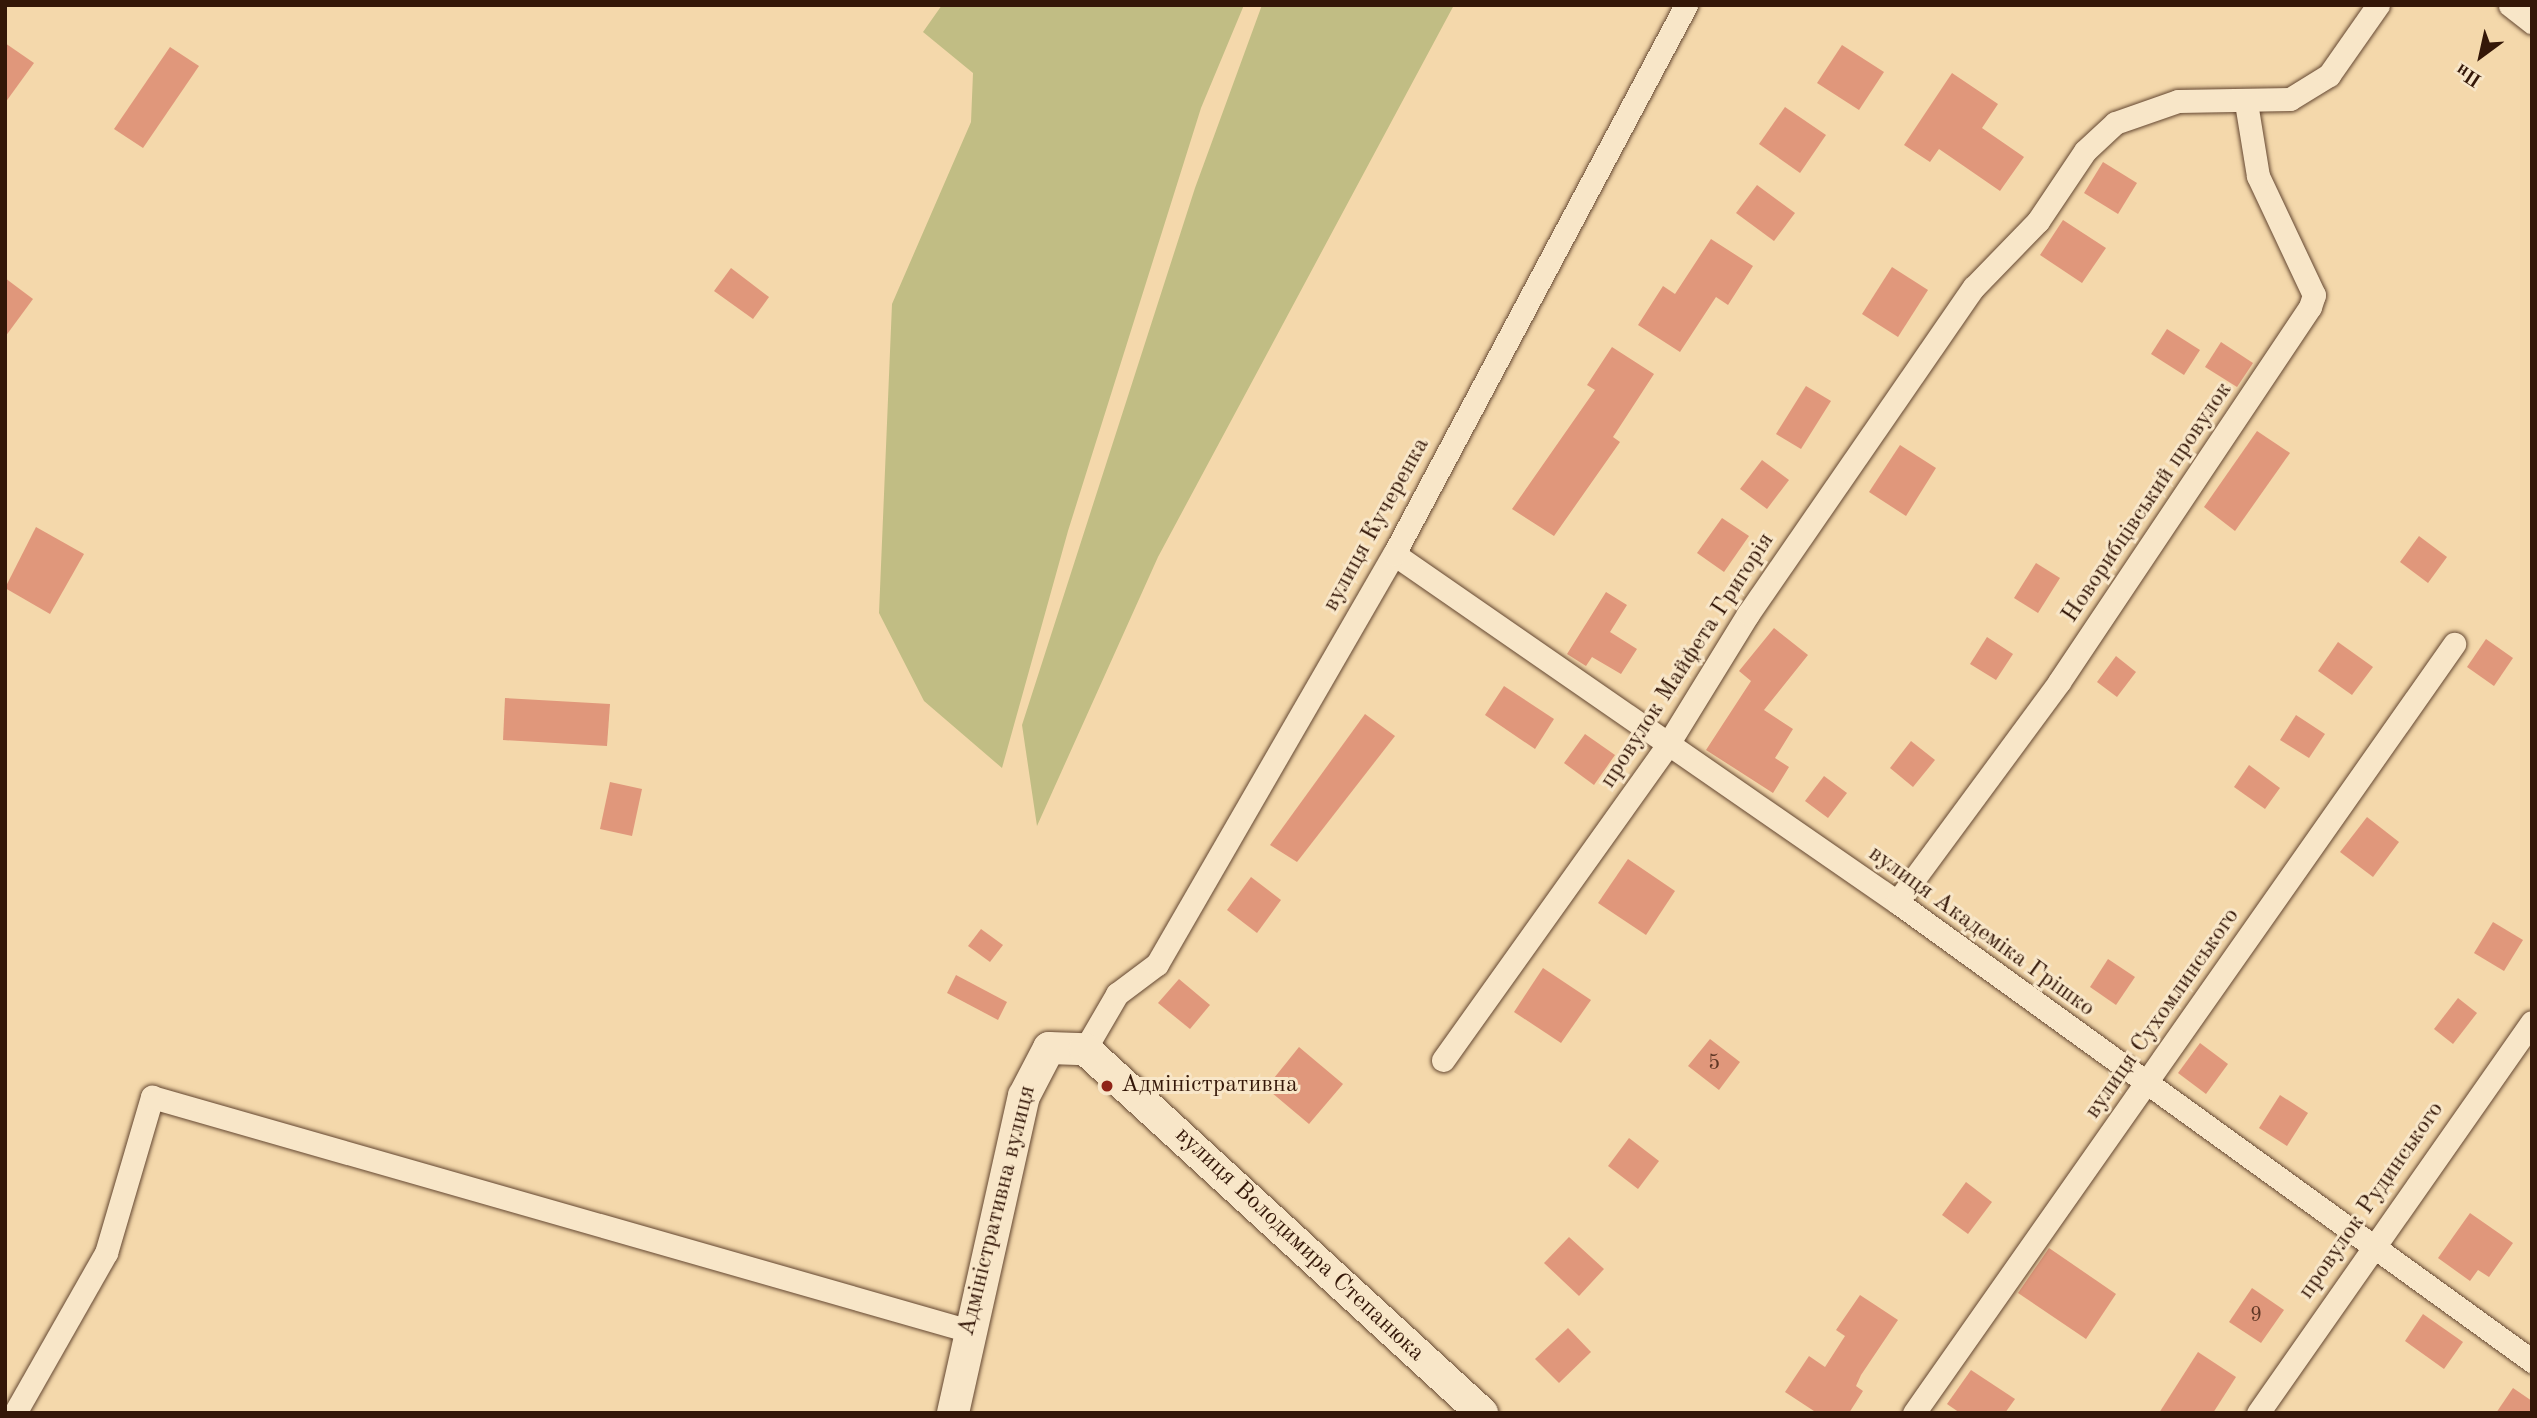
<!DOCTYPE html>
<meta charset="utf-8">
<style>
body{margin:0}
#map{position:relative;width:2537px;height:1418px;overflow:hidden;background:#f4d8ab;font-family:"Old Standard TT",serif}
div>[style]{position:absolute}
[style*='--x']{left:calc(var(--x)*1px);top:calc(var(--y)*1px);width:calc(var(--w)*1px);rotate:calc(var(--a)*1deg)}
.green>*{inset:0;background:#c1bd84}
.building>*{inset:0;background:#e0977b}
.roads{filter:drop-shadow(0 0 2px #644731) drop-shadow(0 0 2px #644731)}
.street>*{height:23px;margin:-11.5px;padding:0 11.5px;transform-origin:11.5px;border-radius:11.5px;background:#f8e6c8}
.secondary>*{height:32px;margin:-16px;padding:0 16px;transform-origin:16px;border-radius:16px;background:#f8e6c8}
.dots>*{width:19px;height:19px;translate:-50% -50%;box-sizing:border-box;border:4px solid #f8e6c8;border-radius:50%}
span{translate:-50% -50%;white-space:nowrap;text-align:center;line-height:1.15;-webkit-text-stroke:6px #f8e6c8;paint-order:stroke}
.number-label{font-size:21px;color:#5f3725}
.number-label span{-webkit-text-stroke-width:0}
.street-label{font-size:24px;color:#341708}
.poi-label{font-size:24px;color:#341708}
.left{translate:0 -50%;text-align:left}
.frame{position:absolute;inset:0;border:7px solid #341708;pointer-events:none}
.north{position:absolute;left:2446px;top:21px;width:70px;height:70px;-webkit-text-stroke:5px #f8e6c8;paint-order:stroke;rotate:213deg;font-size:19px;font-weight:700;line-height:28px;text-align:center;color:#341708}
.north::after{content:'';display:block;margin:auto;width:24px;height:32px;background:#341708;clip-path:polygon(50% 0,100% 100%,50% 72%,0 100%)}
</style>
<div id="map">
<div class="green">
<div style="clip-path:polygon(942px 5px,1244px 5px,1201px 108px,1068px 531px,1002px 768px,924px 701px,879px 613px,892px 304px,971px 122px,973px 73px,923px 32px)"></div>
<div style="clip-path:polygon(1262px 5px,1454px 5px,1158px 557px,1037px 826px,1022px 725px,1195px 188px)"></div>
</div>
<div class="building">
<div style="clip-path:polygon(5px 43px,34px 63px,5px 103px)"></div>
<div style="clip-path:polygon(1842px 45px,1884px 72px,1859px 110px,1817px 83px)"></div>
<div style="clip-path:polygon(170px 47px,199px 66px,143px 148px,114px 129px)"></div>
<div style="clip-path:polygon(1952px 73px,1998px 104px,1982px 128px,2024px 157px,2000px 191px,1939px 149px,1930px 162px,1904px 145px)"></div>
<div style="clip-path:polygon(1785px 107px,1826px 135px,1800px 173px,1759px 144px)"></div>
<div style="clip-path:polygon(2103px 162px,2137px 183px,2118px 214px,2084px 193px)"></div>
<div style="clip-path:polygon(1757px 185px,1795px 213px,1774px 241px,1736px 213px)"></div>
<div style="clip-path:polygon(2063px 220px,2106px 248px,2082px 283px,2040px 255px)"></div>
<div style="clip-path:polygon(1711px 239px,1753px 266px,1728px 305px,1716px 297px,1680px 352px,1638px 325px,1663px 286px,1675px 294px)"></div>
<div style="clip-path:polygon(1892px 267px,1928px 290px,1898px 337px,1862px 314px)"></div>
<div style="clip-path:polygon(731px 268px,769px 297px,753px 319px,714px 291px)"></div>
<div style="clip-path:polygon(5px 278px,33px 299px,5px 337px)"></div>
<div style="clip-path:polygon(2167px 329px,2200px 350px,2184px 375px,2151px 354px)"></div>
<div style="clip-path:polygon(2221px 342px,2253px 363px,2237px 387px,2205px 367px)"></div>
<div style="clip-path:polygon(1612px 347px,1654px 374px,1613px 437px,1620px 442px,1554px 536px,1512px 509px,1595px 390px,1587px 385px)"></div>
<div style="clip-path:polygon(1806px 386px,1831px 401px,1801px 449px,1776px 434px)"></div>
<div style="clip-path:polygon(2257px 431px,2290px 453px,2235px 531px,2204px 507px)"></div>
<div style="clip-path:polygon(1900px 445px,1936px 468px,1906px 516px,1869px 492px)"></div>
<div style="clip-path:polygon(1762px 460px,1789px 480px,1767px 509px,1740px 489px)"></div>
<div style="clip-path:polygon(1722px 518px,1749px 536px,1724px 572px,1697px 553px)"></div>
<div style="clip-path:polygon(36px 527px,84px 554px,50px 614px,5px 588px)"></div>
<div style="clip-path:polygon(2419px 536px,2447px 557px,2428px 583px,2400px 562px)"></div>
<div style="clip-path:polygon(2036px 563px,2060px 578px,2038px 613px,2014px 598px)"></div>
<div style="clip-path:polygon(1606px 592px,1627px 605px,1610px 632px,1637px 649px,1621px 674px,1592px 657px,1586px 666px,1567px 654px)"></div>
<div style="clip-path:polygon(1774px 628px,1808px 655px,1764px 710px,1793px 729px,1775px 758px,1789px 767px,1773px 793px,1706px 750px,1751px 681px,1739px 671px)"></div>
<div style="clip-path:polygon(1987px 637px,2013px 654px,1996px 680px,1970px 664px)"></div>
<div style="clip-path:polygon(2486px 639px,2513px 658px,2494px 686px,2467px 667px)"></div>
<div style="clip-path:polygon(2338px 642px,2373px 667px,2352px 695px,2318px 671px)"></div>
<div style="clip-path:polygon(2116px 656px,2136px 672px,2117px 697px,2097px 682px)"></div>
<div style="clip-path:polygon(1504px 686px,1554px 719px,1535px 749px,1485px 715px)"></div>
<div style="clip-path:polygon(505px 698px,610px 704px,607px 746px,503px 740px)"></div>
<div style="clip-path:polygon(1365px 714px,1395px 736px,1297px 862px,1270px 845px)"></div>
<div style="clip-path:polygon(2296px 715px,2325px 734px,2309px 758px,2280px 740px)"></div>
<div style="clip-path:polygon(1585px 734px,1615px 755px,1594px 785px,1564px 763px)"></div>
<div style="clip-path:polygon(1911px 741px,1935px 760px,1913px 787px,1890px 768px)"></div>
<div style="clip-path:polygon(2249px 765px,2280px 788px,2265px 809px,2234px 787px)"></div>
<div style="clip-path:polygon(1824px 776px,1847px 793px,1828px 818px,1805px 801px)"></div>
<div style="clip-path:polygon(610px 782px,642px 789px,632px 836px,600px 829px)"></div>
<div style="clip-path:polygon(2367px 817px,2399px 842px,2373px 877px,2340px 852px)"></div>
<div style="clip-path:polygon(1628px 859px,1675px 891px,1646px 935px,1598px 903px)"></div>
<div style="clip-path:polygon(1251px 877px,1281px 900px,1257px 933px,1227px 910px)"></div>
<div style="clip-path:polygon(2493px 922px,2523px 940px,2504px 971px,2474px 953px)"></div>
<div style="clip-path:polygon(981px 929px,1003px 945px,990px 962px,968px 946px)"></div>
<div style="clip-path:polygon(2108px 959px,2135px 977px,2116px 1005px,2090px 987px)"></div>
<div style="clip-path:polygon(1543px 968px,1591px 1000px,1561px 1043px,1514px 1012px)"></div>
<div style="clip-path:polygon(956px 975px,1007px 1002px,998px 1020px,947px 993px)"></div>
<div style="clip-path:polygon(1179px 979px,1210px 1005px,1190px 1029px,1158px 1003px)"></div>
<div style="clip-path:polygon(2458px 998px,2477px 1013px,2453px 1044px,2434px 1029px)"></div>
<div style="clip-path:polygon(1710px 1039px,1740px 1062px,1719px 1090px,1688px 1066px)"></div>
<div style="clip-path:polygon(2200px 1043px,2228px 1064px,2206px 1094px,2178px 1073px)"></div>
<div style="clip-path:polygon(1299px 1047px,1343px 1084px,1309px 1124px,1266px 1088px)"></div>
<div style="clip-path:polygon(2280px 1095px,2308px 1113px,2287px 1146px,2259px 1128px)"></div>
<div style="clip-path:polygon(1629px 1138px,1659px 1161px,1638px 1189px,1608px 1166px)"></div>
<div style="clip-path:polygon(1966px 1182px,1992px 1202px,1968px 1234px,1942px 1215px)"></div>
<div style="clip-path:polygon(2470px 1213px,2513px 1243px,2489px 1277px,2478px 1270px,2470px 1281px,2438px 1258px)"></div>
<div style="clip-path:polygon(1569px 1237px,1604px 1269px,1579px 1296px,1544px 1263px)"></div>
<div style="clip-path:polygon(2049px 1248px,2116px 1294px,2086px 1339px,2018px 1293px)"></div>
<div style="clip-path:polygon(2252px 1288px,2284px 1310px,2261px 1343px,2229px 1322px)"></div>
<div style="clip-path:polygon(1860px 1295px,1898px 1320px,1861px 1375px,1856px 1386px,1863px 1391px,1849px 1413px,1817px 1413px,1785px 1392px,1809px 1356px,1825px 1367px,1845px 1336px,1836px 1330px)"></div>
<div style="clip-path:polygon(2423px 1314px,2463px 1342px,2444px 1369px,2405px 1341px)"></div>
<div style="clip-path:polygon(1568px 1328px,1591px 1352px,1559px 1383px,1535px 1359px)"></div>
<div style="clip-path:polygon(2198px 1352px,2236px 1377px,2213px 1413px,2159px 1413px)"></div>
<div style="clip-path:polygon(1971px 1370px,2015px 1399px,2005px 1413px,1960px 1413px,1947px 1404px)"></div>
<div style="clip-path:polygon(2513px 1388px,2532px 1401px,2532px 1413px,2496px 1413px)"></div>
</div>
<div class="roads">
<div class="street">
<div style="--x:2510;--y:5;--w:28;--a:38"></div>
<div style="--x:1394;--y:554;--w:612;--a:34.68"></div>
<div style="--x:1897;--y:902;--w:784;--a:35.86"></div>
<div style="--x:1897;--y:902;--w:273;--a:-53.6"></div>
<div style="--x:2059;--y:682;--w:451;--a:-56.2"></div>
<div style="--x:2310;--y:307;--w:13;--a:-72"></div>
<div style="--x:2314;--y:295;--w:132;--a:-115.2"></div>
<div style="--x:2258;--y:176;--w:74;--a:-99.3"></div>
<div style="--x:1085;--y:1049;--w:64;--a:-59.8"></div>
<div style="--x:1117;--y:994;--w:50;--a:-36.9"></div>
<div style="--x:1157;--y:964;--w:474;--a:-60"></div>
<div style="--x:1394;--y:554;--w:622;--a:-61.99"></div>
<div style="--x:1443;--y:1060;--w:388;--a:-54.5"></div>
<div style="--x:1668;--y:744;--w:153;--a:-58.4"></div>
<div style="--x:1748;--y:614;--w:397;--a:-55.4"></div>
<div style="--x:1974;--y:287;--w:92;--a:-45.9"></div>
<div style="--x:2038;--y:221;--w:84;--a:-56.1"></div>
<div style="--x:2085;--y:151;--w:41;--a:-43"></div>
<div style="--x:2115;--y:123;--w:67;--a:-19.2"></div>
<div style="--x:2178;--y:101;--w:112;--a:-1"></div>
<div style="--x:2290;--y:99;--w:46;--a:-31.6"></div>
<div style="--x:2329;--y:75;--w:85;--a:-55"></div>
<div style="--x:15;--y:1413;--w:184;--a:-60.4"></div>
<div style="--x:106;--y:1253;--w:163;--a:-73.6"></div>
<div style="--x:152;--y:1097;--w:847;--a:15.97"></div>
<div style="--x:1914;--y:1413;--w:940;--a:-54.92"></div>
<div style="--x:2258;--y:1413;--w:477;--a:-55"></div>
</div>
<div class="secondary">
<div style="--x:953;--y:1413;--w:325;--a:-77.4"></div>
<div style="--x:1024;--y:1096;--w:54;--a:-62.5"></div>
<div style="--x:1049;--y:1048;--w:36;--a:2"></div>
<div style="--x:1085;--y:1049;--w:539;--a:42.52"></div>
</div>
</div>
<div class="dots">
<div style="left:1107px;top:1086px;background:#8f2418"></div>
</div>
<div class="number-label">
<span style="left:1714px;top:1064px">5</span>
<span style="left:2256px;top:1316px">9</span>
</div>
<div class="street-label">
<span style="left:2148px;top:503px;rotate:-56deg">Новорибцівський провулок</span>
<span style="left:1377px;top:525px;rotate:-61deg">вулиця Кучеренка</span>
<span style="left:1688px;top:661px;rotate:-57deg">провулок Майфета Григорія</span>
<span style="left:1981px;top:932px;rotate:36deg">вулиця Академіка Грішко</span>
<span style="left:2163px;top:1014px;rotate:-55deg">вулиця Сухомлинського</span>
<span style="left:2372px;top:1201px;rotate:-55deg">провулок Рудинського</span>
<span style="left:998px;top:1211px;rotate:-76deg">Адміністративна вулиця</span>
<span style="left:1299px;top:1245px;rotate:43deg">вулиця Володимира Степанюка</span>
</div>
<div class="poi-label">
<span class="left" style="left:1121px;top:1086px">Адміністративна</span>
</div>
<div class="frame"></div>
<div class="north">Пн</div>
</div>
